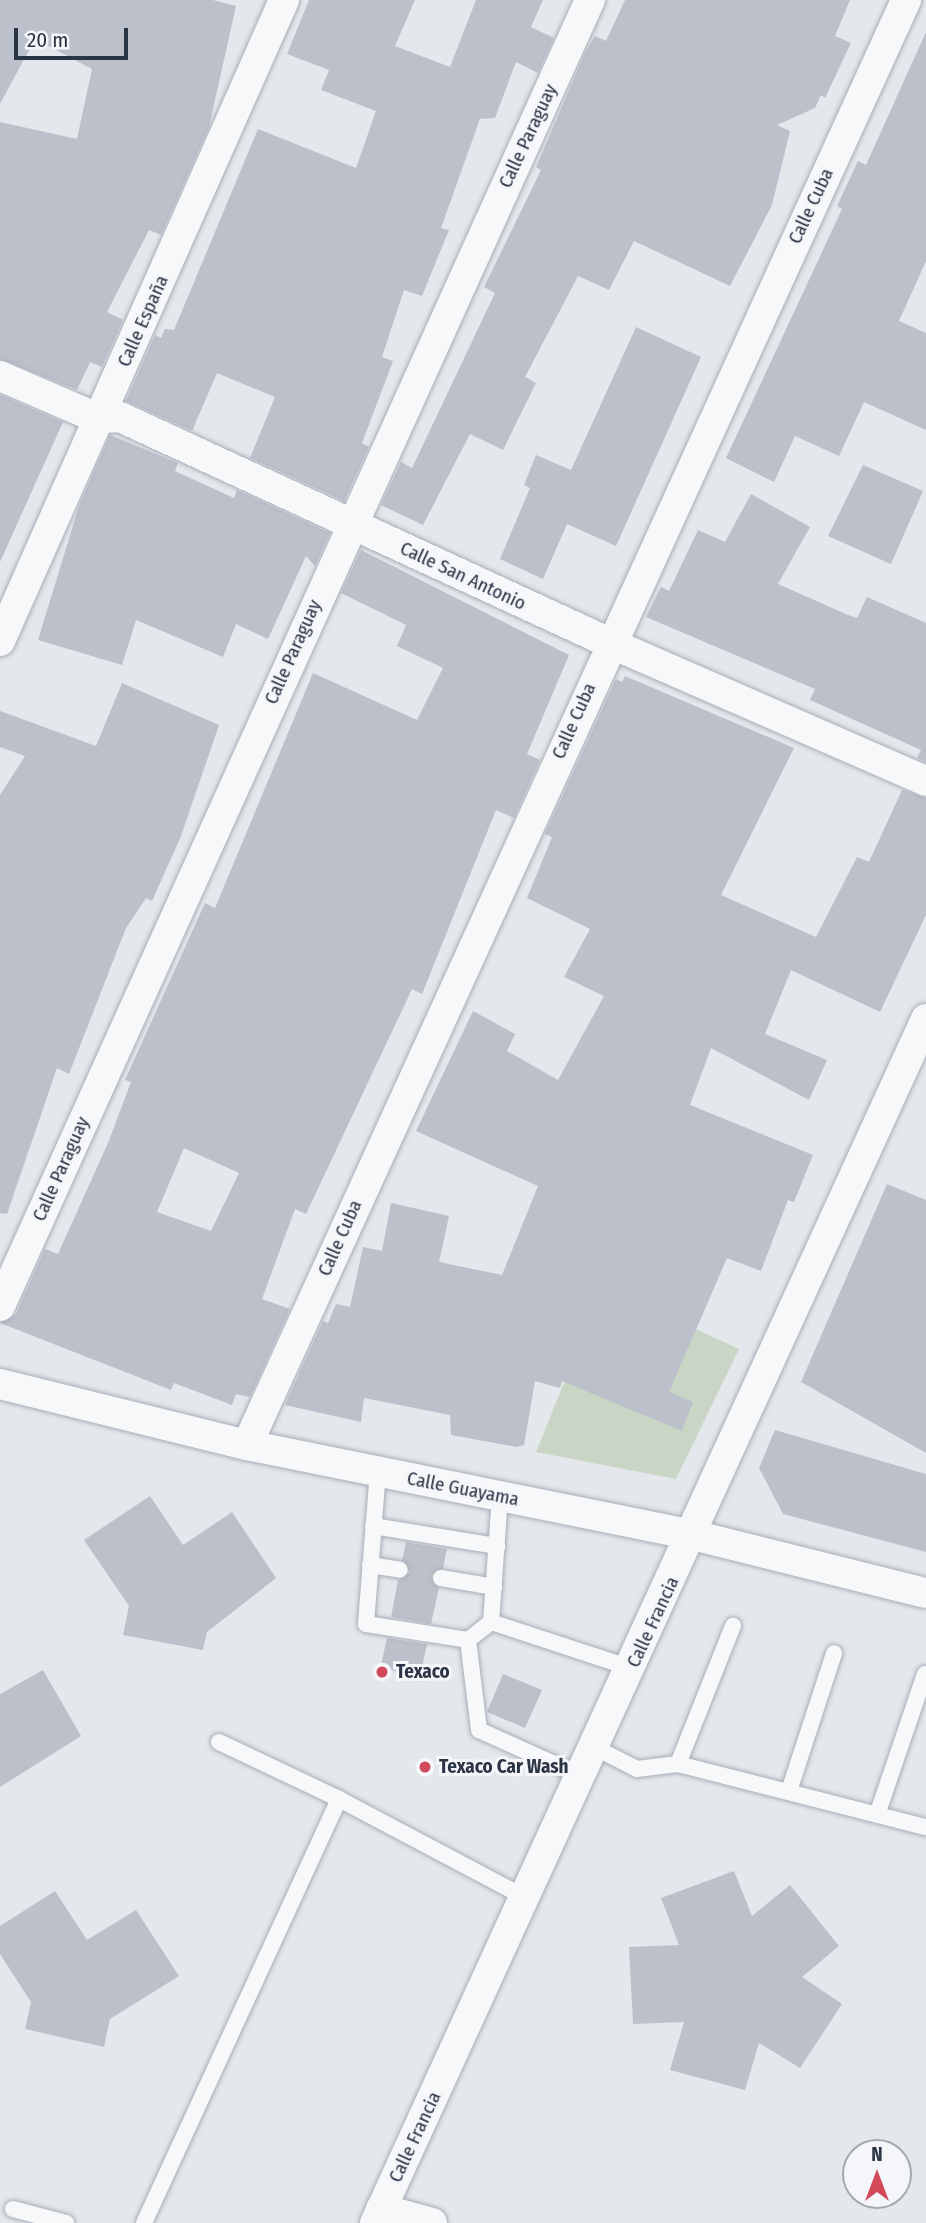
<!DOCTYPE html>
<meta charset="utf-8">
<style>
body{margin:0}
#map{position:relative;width:926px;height:2223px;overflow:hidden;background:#e4e7ec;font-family:"Fira Sans Condensed",sans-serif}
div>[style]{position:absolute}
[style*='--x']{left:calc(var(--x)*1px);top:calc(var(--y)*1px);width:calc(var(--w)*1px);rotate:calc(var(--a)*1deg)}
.green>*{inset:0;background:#c9d6c5}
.building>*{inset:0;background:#bbc0ca}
.roads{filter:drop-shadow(0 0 2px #a9aeb7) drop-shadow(0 0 2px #a9aeb7)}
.lane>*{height:16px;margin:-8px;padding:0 8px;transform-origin:8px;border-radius:8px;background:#f7f8fa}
.street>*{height:30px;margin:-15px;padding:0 15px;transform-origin:15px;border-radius:15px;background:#f7f8fa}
.dots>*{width:19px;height:19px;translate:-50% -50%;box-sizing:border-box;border:4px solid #f4f6f9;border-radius:50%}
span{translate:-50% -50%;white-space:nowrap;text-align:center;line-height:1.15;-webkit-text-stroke:6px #f4f6f9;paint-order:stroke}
.street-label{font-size:19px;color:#2b3445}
.poi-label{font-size:19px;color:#2b3445;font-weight:700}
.left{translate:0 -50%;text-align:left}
.north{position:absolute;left:842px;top:2139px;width:70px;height:70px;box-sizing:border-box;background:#f4f6f9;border:2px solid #a4a8b1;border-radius:50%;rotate:0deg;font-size:19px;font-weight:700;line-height:28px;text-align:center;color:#2b3445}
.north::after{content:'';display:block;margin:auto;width:24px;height:32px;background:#d1495b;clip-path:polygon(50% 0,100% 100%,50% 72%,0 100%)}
.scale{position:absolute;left:14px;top:28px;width:114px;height:32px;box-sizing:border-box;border:4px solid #2b3445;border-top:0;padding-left:9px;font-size:21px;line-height:24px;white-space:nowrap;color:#2b3445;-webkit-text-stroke:5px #f4f6f9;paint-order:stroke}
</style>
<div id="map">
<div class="green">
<div style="clip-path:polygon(643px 1305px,739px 1349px,676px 1479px,536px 1452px,586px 1328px)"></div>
</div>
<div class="building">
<div style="clip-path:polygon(0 0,213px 0,236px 6px,209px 127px,161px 235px,149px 230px,107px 312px,123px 320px,102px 367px,90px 362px,77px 390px,0 359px,0 122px,77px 139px,92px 69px,35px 39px,0 104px)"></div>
<div style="clip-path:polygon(309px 0,415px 0,395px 46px,450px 67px,476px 0,543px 0,531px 27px,554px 38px,538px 73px,516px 62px,495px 118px,480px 119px,441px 228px,449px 230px,422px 296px,404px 290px,382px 357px,393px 361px,362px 443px,369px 447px,344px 501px,250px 458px,275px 397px,217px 373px,192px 431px,126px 401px,155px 335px,161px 338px,165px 329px,174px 330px,258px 129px,356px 168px,376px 111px,321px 90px,329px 70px,287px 54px)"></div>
<div style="clip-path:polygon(625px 0,850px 0,835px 36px,851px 43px,825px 98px,821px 95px,815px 108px,777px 125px,790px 131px,772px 205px,730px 286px,634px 241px,609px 290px,578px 276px,525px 377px,536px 383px,503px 450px,470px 434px,423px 525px,381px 505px,401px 462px,412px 468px,495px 293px,484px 287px,541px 170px,536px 167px,585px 53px,595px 36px,606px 41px)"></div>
<div style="clip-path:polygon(926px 32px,926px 261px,899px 321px,926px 333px,926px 430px,864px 402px,839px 456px,795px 436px,774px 482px,726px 458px,842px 209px,837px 206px,858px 161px,866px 165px)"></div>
<div style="clip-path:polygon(636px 327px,701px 357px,616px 546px,567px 524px,543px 579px,500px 559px,530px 488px,524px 485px,536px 455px,571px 470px)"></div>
<div style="clip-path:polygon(0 395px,63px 422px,0 562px)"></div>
<div style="clip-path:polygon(110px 435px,178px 463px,175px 471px,234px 498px,237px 490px,330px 533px,315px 566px,306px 556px,268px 639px,236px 624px,223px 657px,136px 620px,122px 665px,38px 640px,79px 506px)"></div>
<div style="clip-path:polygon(863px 465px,923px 491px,891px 564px,828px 536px)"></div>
<div style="clip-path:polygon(751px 494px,810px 527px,778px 584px,848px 615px,857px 618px,867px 597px,926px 623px,926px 762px,917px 758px,921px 750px,810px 700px,815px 689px,646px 617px,661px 587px,669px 591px,698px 530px,725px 542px)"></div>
<div style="clip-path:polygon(evenodd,361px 550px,569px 655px,527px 754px,540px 760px,514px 818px,496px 810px,422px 994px,412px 989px,306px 1214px,295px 1209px,262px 1299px,290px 1309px,250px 1397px,236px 1394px,232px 1405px,174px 1383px,171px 1390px,0 1323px,16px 1314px,45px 1249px,58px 1254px,108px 1143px,131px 1082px,125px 1080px,205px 903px,215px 908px,313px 673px,417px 720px,443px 668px,397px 646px,406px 625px,341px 593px,361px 550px,184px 1148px,239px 1173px,211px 1231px,157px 1212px,184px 1148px)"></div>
<div style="clip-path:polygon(625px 676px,794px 748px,721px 895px,816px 937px,857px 857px,869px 862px,902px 790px,926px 798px,926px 915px,880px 1012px,791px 970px,765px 1034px,827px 1060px,809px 1100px,711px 1048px,690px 1105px,813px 1155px,794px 1202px,788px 1200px,761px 1271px,727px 1258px,669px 1392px,693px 1402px,682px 1431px,562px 1381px,560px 1388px,535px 1381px,524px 1445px,517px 1447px,451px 1435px,450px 1415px,364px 1398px,361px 1422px,285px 1405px,323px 1321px,328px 1323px,336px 1304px,350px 1307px,363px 1247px,382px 1251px,391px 1203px,449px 1216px,439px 1262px,502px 1275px,538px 1186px,416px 1131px,473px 1011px,515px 1034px,507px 1051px,558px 1080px,604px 996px,564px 977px,590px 929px,527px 898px,552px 837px,545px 834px,616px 679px,622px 682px)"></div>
<div style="clip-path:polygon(122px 683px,219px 725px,181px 836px,152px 901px,146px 898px,126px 928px,69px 1074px,57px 1068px,7px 1214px,0 1213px,0 795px,25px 756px,0 747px,0 711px,96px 746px)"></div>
<div style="clip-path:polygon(887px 1184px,926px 1200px,926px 1453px,801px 1382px)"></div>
<div style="clip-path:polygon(775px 1430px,926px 1474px,926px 1552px,783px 1514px,759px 1468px)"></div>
<div style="clip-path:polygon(150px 1496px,183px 1545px,232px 1512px,276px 1578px,207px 1632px,203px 1650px,123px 1635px,129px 1606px,84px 1540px)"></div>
<div style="clip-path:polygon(406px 1542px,447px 1549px,443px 1568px,431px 1576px,439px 1588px,431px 1624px,391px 1617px,398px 1580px,410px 1572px,402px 1560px)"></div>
<div style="clip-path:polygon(387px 1638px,427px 1644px,419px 1682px,381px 1665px)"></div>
<div style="clip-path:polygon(43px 1670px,81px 1736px,0 1787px,0 1694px)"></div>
<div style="clip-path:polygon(503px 1674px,542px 1690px,525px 1728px,487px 1712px)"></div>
<div style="clip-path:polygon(734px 1871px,752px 1916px,790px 1885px,839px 1946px,802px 1977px,842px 2004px,800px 2068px,759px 2043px,745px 2090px,670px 2070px,684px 2022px,633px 2024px,629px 1947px,679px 1945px,661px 1898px)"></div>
<div style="clip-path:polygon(55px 1891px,87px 1940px,136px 1910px,179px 1976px,110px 2019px,104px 2047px,25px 2029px,31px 2002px,0 1954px,0 1926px)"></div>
</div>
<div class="roads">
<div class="lane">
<div style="--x:378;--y:1471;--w:153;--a:94.5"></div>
<div style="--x:366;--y:1624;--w:103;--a:8.9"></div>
<div style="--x:468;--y:1640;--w:29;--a:-38"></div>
<div style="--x:491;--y:1622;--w:126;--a:-85.9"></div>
<div style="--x:373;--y:1526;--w:126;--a:9.2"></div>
<div style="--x:370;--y:1565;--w:30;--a:9"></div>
<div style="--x:441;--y:1578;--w:54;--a:9.6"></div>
<div style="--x:491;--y:1622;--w:147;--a:18.2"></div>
<div style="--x:468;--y:1640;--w:91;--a:83"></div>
<div style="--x:479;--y:1730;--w:112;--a:24.3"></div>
<div style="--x:219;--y:1742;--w:133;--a:25.4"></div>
<div style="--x:594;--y:1747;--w:48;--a:27.1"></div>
<div style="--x:637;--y:1769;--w:41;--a:-7"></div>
<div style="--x:678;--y:1764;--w:149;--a:-68.3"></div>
<div style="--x:678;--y:1764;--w:256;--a:14.3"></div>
<div style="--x:789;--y:1791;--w:145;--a:-71.9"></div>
<div style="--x:877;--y:1815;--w:149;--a:-71.2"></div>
<div style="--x:13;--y:2209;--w:55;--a:14.8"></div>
<div style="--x:144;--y:2223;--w:467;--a:-65.3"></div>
<div style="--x:339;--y:1799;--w:209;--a:27.9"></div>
</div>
<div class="street">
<div style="--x:0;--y:376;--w:106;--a:23.4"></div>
<div style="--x:97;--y:418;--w:23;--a:-2"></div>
<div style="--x:120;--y:417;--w:540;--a:24.76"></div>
<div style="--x:610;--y:643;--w:345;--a:23.6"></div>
<div style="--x:0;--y:641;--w:701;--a:-66.1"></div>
<div style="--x:0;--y:1306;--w:1433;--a:-65.69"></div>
<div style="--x:0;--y:1384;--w:254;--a:13.9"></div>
<div style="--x:247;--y:1445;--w:455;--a:11.4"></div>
<div style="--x:693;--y:1535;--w:240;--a:14"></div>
<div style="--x:247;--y:1445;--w:1588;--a:-65.48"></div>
<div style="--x:381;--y:2209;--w:53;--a:15.4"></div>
<div style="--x:375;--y:2223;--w:1324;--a:-65.41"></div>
</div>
</div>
<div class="dots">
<div style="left:382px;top:1672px;background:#d1495b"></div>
<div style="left:425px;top:1767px;background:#d1495b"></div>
</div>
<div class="street-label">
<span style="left:528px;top:136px;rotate:-65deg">Calle Paraguay</span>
<span style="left:811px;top:206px;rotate:-65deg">Calle Cuba</span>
<span style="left:143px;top:321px;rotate:-66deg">Calle España</span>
<span style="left:463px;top:576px;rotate:25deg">Calle San Antonio</span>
<span style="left:293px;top:652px;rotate:-66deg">Calle Paraguay</span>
<span style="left:574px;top:721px;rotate:-66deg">Calle Cuba</span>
<span style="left:61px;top:1169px;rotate:-66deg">Calle Paraguay</span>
<span style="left:340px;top:1238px;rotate:-66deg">Calle Cuba</span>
<span style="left:463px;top:1489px;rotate:11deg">Calle Guayama</span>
<span style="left:653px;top:1622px;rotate:-65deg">Calle Francia</span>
<span style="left:415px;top:2137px;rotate:-65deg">Calle Francia</span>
</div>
<div class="poi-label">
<span class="left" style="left:396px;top:1672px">Texaco</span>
<span class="left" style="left:439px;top:1767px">Texaco Car Wash</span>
</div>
<div class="north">N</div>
<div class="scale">20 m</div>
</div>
